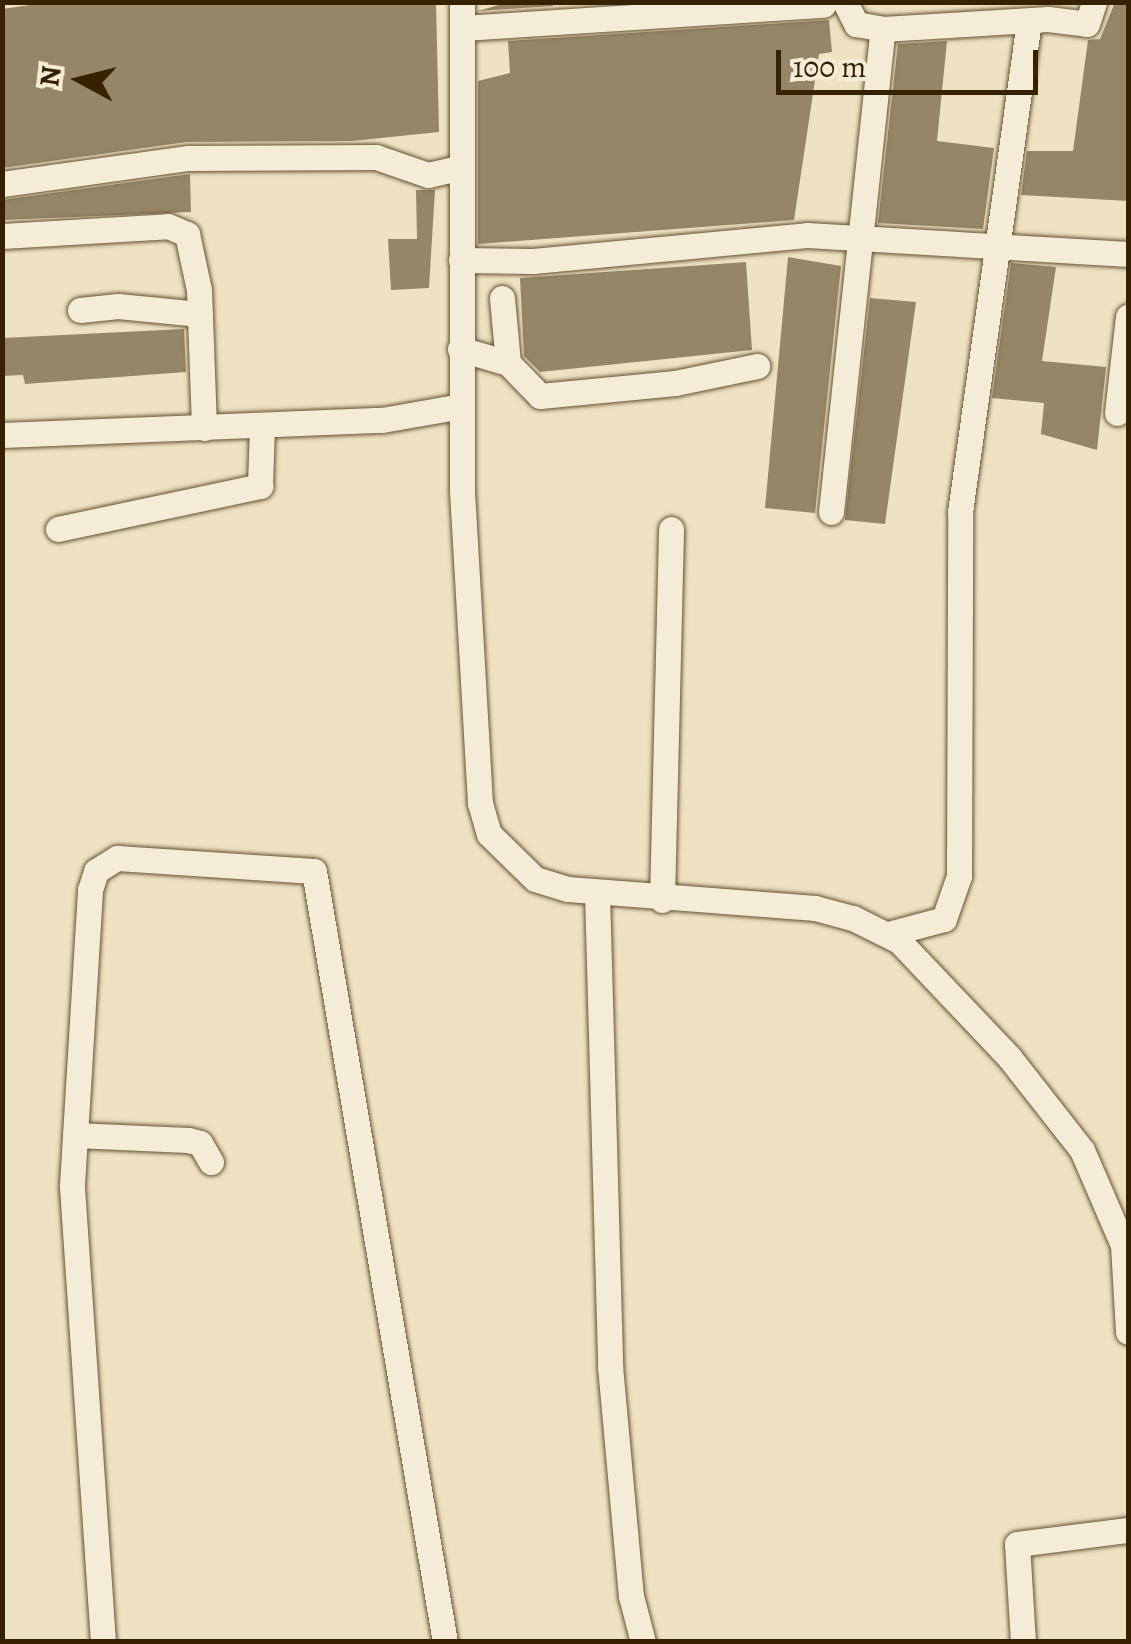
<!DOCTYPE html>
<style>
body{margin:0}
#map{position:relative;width:1131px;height:1644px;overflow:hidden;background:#efe2c2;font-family:Alegreya,serif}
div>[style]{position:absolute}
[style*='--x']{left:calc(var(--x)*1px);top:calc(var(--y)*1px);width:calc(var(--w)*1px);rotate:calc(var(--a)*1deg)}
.building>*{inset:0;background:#968566}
.roads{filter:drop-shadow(0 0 2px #645132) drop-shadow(0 0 2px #645132)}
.minor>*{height:25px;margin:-12.5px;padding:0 12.5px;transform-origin:12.5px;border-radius:12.5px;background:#f5ecd7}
span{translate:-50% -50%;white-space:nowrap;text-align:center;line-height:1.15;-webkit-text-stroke:8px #f5ecd7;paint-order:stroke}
.frame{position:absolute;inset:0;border:5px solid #362102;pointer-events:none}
.north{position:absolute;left:30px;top:30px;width:100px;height:100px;-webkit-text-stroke:8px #f5ecd7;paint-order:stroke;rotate:277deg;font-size:28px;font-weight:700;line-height:40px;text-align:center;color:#362102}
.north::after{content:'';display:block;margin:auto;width:35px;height:45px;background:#362102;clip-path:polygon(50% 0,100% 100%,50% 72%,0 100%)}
.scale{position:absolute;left:776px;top:50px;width:262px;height:45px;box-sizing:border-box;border:5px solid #362102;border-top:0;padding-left:12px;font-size:30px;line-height:35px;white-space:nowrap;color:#362102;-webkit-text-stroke:8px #f5ecd7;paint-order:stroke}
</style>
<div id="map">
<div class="building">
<div style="clip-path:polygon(51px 2px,436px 2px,439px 132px,352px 141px,186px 142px,2px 168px,2px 9px)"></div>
<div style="clip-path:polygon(509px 2px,553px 2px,553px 6px,478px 11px)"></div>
<div style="clip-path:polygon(1115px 2px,1128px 2px,1128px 201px,1021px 195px,1027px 151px,1073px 151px,1088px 40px,1100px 39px)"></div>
<div style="clip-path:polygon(829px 20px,832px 52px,819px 54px,794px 220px,478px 244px,478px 81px,510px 73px,508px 41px)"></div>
<div style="clip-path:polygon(947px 41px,937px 141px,994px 148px,983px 229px,878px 223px,898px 44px)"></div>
<div style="clip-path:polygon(190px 174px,191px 212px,2px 220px,2px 200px)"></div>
<div style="clip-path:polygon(416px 190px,435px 190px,429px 288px,391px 290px,388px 239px,417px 239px)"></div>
<div style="clip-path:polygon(788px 257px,841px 266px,815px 513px,765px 508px)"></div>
<div style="clip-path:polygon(746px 262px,752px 350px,540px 372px,524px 356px,520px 278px)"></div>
<div style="clip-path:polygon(1011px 263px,1056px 267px,1042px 361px,1106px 367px,1097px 450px,1041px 434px,1044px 403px,992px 398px)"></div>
<div style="clip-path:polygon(870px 298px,916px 302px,885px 524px,845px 520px)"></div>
<div style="clip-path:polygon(184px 329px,186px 372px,25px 384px,23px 375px,2px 376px,2px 338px)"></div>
</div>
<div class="roads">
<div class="minor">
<div style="--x:462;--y:2;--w:489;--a:90"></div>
<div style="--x:462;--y:491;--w:313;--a:86.7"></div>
<div style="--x:480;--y:803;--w:32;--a:74"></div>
<div style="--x:489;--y:834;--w:64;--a:44.4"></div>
<div style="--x:535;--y:879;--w:34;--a:17"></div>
<div style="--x:568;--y:889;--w:248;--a:4.4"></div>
<div style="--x:815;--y:908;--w:39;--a:15"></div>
<div style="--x:853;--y:918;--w:51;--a:26.6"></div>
<div style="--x:899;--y:941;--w:160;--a:46.5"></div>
<div style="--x:1009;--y:1057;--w:118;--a:51.9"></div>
<div style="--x:1082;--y:1150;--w:103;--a:66.7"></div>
<div style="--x:1123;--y:1245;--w:87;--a:86.7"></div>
<div style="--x:845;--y:2;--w:25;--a:63"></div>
<div style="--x:856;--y:24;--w:27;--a:10"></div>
<div style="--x:463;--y:28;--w:361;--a:-3.7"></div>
<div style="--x:2;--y:184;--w:188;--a:-8"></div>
<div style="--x:188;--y:158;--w:188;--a:-0.3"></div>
<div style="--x:376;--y:157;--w:55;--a:19.1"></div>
<div style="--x:428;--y:175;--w:35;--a:-13"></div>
<div style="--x:2;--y:236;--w:166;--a:-3.4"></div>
<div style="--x:168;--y:226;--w:21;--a:23"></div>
<div style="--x:187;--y:234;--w:57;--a:77.9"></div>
<div style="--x:199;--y:290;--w:138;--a:87.9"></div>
<div style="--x:461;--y:260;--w:72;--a:0.8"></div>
<div style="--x:533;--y:261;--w:275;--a:-5.4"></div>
<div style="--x:807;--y:235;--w:322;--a:3.4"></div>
<div style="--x:502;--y:298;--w:65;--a:84.7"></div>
<div style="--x:80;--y:310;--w:38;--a:-6"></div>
<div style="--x:118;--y:306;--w:82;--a:5.6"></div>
<div style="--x:460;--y:349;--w:50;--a:16.3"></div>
<div style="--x:508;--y:363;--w:46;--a:45.9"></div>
<div style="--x:540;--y:396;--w:136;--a:-5.5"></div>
<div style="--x:675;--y:383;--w:84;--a:-11.7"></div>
<div style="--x:1117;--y:413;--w:97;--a:-83.5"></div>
<div style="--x:2;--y:435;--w:380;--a:-2.3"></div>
<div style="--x:382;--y:420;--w:80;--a:-10"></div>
<div style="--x:831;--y:512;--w:486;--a:-83.9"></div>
<div style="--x:883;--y:29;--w:165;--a:-3.5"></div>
<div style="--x:1048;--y:19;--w:39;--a:7"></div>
<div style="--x:1087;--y:24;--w:23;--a:-72"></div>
<div style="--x:58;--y:529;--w:207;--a:-12"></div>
<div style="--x:260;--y:486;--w:59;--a:-88.1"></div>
<div style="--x:597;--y:893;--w:473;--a:88.4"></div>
<div style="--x:610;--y:1366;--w:231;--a:84.8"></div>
<div style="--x:631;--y:1596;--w:48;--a:75.4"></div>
<div style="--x:662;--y:900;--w:371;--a:-88.6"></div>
<div style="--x:888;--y:934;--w:58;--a:-15"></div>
<div style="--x:944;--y:919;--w:46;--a:-70.8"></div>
<div style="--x:959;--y:876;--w:364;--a:-89.8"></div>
<div style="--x:960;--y:512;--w:495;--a:-82"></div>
<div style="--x:75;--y:1135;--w:113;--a:2.5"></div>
<div style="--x:188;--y:1140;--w:12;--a:14"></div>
<div style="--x:200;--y:1143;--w:22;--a:60"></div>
<div style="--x:103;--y:1642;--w:458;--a:-93.9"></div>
<div style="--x:72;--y:1185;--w:296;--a:-86.5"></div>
<div style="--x:90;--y:890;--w:20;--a:-72"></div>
<div style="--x:96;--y:871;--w:25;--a:-32"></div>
<div style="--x:117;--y:858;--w:197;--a:3.8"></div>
<div style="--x:314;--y:871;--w:782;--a:80.36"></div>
<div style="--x:1023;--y:1642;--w:98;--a:-93.5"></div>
<div style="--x:1017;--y:1544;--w:112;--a:-7.2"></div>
</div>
</div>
<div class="frame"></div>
<div class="north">N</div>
<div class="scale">100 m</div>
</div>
